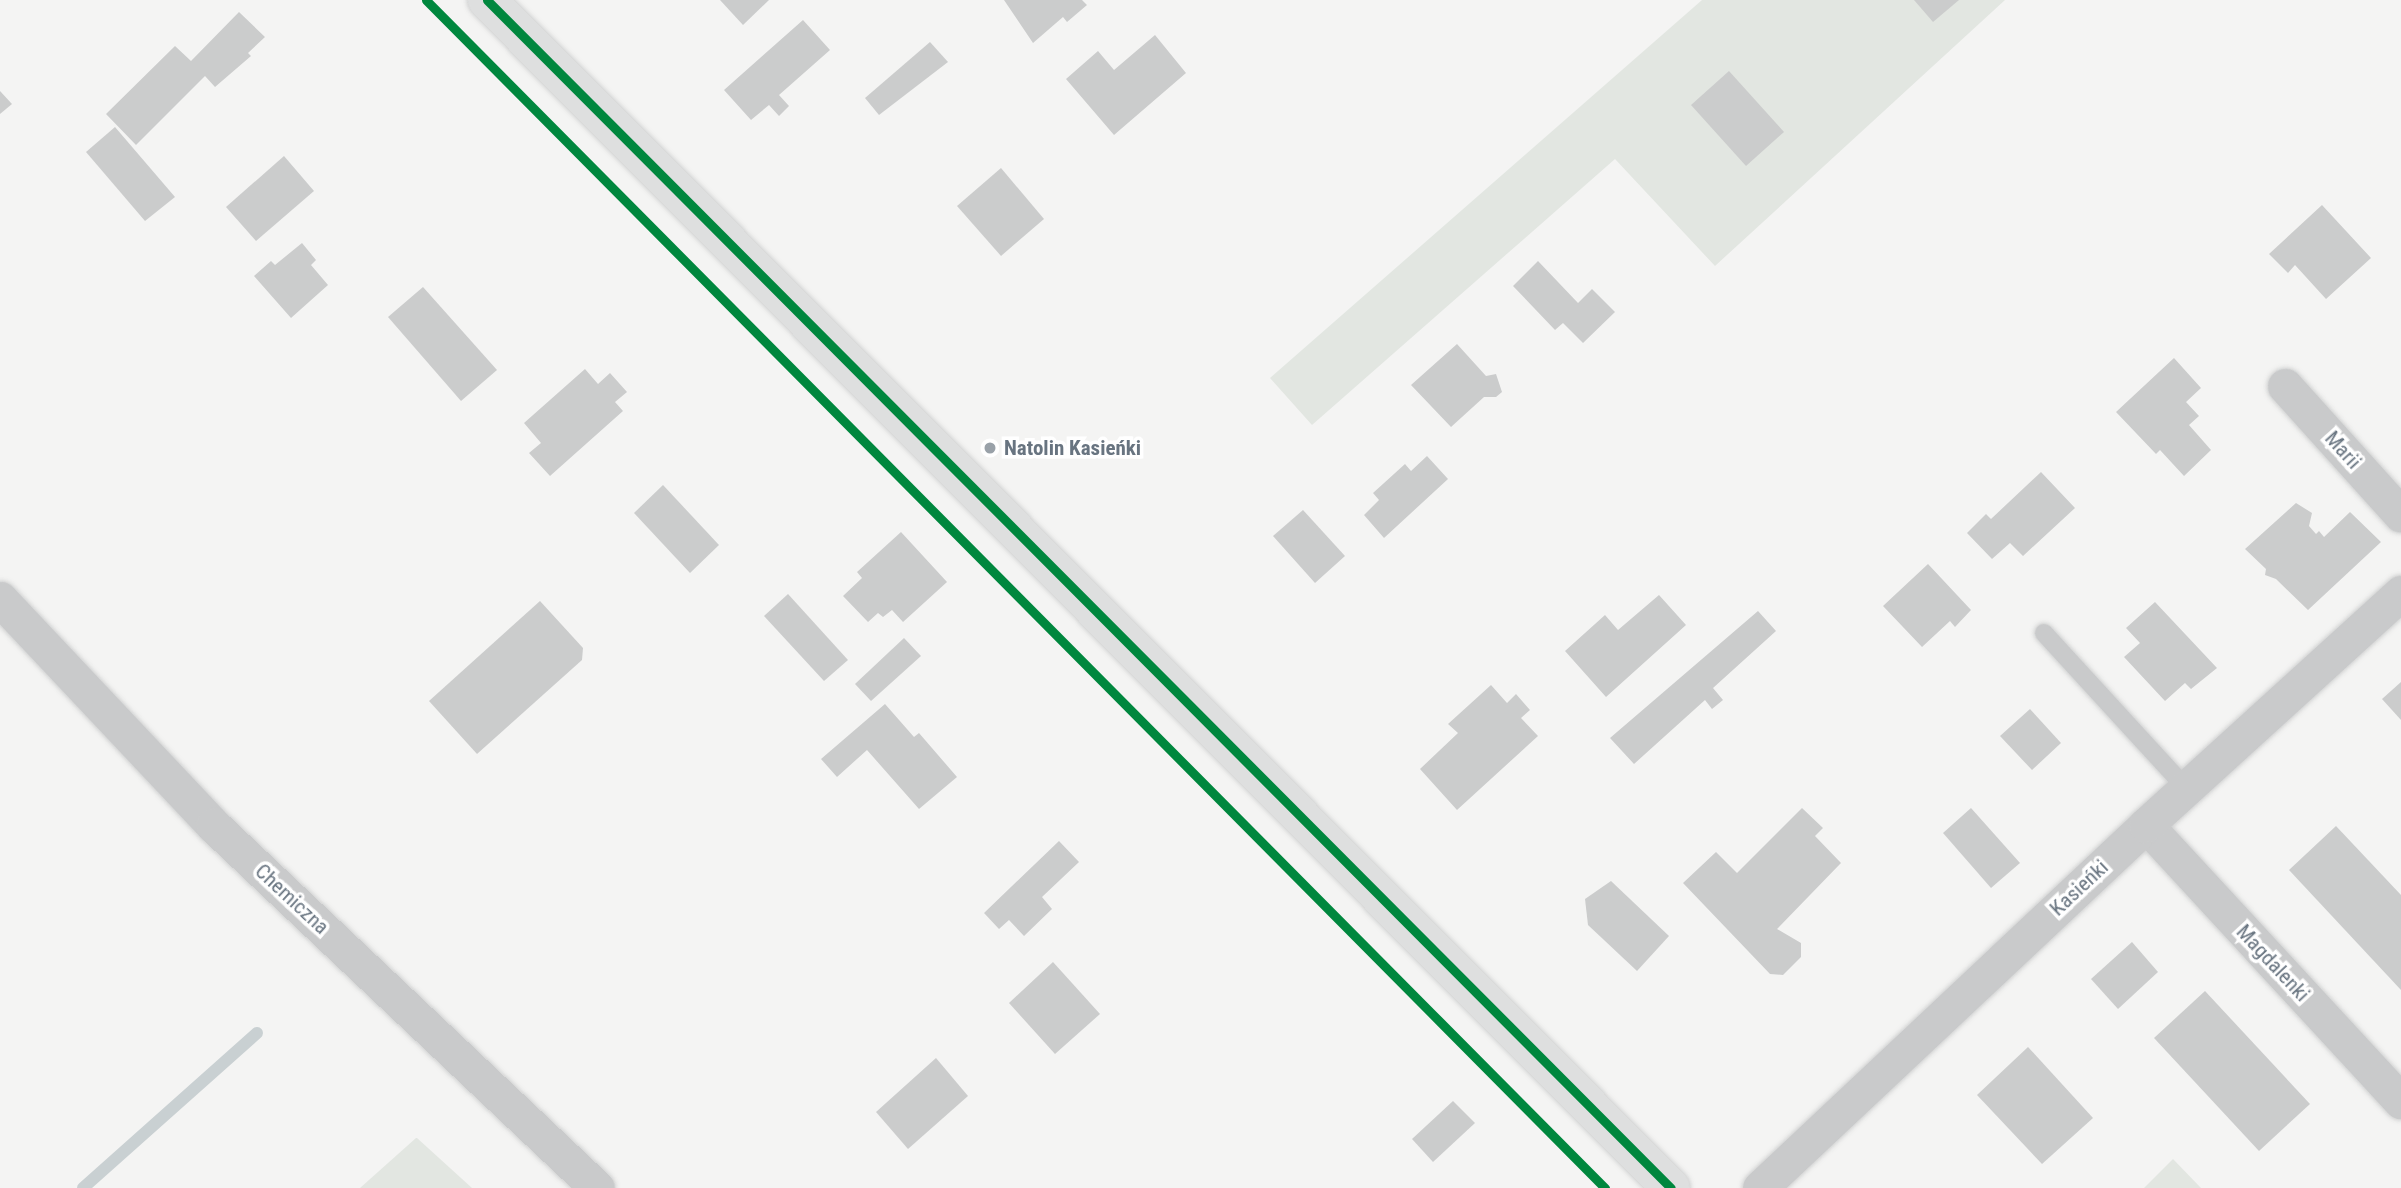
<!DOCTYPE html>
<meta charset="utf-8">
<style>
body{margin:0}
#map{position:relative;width:2401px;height:1188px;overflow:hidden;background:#f4f4f3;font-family:"Roboto Condensed",sans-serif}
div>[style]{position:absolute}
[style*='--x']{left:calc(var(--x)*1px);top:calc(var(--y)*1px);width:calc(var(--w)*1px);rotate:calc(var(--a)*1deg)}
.green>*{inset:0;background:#e2e6e1}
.stream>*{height:12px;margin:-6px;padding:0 6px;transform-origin:6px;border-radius:6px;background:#c9d0d2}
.building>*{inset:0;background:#cbcccc}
.roads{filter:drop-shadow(0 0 2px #d1d2d2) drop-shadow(0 0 2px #d1d2d2)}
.lane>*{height:18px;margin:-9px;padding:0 9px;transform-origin:9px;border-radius:9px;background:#c9cacb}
.street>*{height:35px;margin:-17.5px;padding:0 17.5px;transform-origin:17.5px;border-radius:17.5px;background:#c9cacb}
.secondary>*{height:38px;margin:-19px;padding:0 19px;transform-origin:19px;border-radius:19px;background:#dedfdf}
.cycleway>*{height:9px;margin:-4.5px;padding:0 4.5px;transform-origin:4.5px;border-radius:4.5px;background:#00873e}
.dots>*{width:19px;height:19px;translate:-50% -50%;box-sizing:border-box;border:4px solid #fff;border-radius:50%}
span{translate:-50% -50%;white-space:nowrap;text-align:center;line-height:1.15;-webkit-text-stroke:7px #fff;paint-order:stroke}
.poi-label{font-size:21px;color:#687480;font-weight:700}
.left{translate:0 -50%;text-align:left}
.street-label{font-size:21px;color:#687480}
</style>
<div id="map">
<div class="green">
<div style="clip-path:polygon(1702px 0,2005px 0,1715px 266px,1615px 159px,1312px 425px,1270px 378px)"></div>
<div style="clip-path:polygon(417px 1138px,472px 1188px,360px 1188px,416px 1138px)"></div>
<div style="clip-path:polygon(2173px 1159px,2201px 1188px,2144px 1188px)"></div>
</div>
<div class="stream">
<div style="--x:83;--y:1188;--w:233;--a:-41.7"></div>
</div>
<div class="building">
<div style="clip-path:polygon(720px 0,769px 0,743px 25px)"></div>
<div style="clip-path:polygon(1004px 0,1082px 0,1087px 5px,1067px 22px,1063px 17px,1033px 43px)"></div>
<div style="clip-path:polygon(1914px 0,1959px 0,1933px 22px)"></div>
<div style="clip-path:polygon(239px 12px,265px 37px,248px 53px,251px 56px,215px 87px,205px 76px,136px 145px,106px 114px,175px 46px,191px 61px)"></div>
<div style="clip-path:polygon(803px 20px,830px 50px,779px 95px,789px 106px,779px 116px,769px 105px,751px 120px,724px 90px)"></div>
<div style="clip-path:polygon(1155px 35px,1186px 73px,1114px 135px,1066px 79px,1098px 51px,1114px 70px)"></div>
<div style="clip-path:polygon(930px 42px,948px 62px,879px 115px,865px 98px)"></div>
<div style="clip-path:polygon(1729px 71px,1784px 132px,1746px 166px,1691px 105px)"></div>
<div style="clip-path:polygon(0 91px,12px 104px,0 114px)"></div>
<div style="clip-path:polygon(115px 127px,175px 197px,145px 221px,86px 152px)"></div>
<div style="clip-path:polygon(284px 156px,314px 191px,256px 241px,226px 207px)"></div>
<div style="clip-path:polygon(1001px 168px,1044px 219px,1001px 256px,957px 206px)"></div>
<div style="clip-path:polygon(2322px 205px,2371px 258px,2326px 299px,2295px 265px,2288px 273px,2269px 254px)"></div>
<div style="clip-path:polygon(302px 243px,316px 260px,311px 265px,328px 285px,291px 318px,254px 276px,271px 261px,275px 265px)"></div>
<div style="clip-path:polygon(1538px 261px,1578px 303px,1592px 289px,1615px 312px,1583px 343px,1563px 323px,1555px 330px,1513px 286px)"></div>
<div style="clip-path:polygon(423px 287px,497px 370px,461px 401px,388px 317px)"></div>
<div style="clip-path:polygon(1457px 344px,1486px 376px,1496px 374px,1502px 392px,1496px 397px,1484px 397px,1451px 427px,1411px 385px)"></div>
<div style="clip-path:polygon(2174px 358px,2201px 388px,2186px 402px,2199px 416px,2189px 425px,2211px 450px,2184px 476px,2160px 450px,2156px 454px,2116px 412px)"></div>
<div style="clip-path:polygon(585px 369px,598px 384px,610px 373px,627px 392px,615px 402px,623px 411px,550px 476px,529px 453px,541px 443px,524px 423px)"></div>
<div style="clip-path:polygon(1427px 456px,1448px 479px,1384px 538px,1364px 515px,1379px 500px,1373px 493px,1405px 464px,1411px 471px)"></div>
<div style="clip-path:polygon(2041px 472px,2075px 508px,2023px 556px,2010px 543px,1992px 559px,1967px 533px,1986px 514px,1991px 519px)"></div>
<div style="clip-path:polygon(663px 485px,719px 545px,690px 573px,634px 513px)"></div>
<div style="clip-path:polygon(2296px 503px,2312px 513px,2309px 526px,2316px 534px,2319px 531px,2324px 537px,2350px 512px,2381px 542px,2308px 610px,2276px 579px,2265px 575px,2266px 569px,2245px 549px)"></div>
<div style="clip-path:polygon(1303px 510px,1345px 556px,1315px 583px,1273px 536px)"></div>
<div style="clip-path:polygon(901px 532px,947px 582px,903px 622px,892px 610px,883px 617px,878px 613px,868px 622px,843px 596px,862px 578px,857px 572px)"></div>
<div style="clip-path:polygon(1928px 564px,1971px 610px,1955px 627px,1950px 621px,1922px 647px,1883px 606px)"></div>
<div style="clip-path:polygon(788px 594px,848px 660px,824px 681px,764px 616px)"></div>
<div style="clip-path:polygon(1659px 595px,1686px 625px,1606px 697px,1565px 651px,1605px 615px,1618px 630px)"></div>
<div style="clip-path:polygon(540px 601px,583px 648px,582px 660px,477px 754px,429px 701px)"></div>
<div style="clip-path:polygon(2155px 602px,2217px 668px,2191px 689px,2185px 683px,2165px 701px,2124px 657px,2140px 643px,2126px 628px)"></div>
<div style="clip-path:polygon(1758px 611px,1776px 631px,1713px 688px,1723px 700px,1712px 709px,1705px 700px,1634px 764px,1610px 738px)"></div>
<div style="clip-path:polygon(904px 638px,921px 656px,871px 701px,855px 684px)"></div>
<div style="clip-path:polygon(2401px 682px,2401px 720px,2382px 699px)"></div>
<div style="clip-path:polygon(1491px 685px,1507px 703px,1516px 694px,1530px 710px,1521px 718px,1538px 736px,1457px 810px,1420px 769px,1458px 733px,1448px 724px)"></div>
<div style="clip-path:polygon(885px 704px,914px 737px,919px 733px,957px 777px,919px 809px,867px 750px,837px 777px,821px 759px)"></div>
<div style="clip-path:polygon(2030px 709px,2061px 743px,2032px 770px,2000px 736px)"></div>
<div style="clip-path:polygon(1802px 808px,1823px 828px,1815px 836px,1841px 863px,1777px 929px,1801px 943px,1801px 957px,1783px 975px,1770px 974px,1683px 883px,1716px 852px,1737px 873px)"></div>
<div style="clip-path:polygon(1971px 808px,2020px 863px,1991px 888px,1943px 833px)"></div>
<div style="clip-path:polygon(2336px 826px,2401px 895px,2401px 990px,2289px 870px)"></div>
<div style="clip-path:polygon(1059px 841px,1079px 862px,1042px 897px,1052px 909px,1024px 936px,1009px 920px,999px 929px,984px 913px)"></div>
<div style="clip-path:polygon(1611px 881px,1669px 936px,1637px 971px,1588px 925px,1585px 899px)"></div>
<div style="clip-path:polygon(2132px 942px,2158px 972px,2118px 1009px,2091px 979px)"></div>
<div style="clip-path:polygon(1053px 962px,1100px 1014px,1055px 1054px,1009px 1003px)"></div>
<div style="clip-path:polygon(2205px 991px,2310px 1104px,2259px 1151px,2154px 1038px)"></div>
<div style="clip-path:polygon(2028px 1047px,2093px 1118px,2042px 1164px,1977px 1095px)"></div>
<div style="clip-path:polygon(936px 1058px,968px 1096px,908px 1149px,876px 1112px)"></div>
<div style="clip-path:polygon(1453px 1101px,1475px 1123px,1433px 1162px,1412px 1139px)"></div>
</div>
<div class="roads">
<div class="lane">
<div style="--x:2044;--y:633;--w:210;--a:47.5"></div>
</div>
<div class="street">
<div style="--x:2285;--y:386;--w:173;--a:48"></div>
<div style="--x:0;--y:599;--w:311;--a:46.7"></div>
<div style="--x:213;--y:825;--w:528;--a:43.39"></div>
<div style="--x:2146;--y:825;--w:376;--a:47.3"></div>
<div style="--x:1760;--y:1188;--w:530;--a:-43.24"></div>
<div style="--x:2146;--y:825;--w:345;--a:-42.3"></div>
</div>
<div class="secondary">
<div style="--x:487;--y:0;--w:1677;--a:45.1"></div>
</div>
</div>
<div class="cycleway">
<div style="--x:426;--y:0;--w:1674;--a:45.22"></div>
<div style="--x:487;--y:0;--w:1677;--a:45.1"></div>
</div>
<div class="dots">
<div style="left:990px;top:448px;background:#99a1a8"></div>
</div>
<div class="poi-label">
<span class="left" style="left:1004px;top:448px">Natolin Kasieńki</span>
</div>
<div class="street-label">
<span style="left:2343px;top:450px;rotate:48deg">Marii</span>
<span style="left:2079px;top:888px;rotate:-43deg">Kasieńki</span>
<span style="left:292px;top:899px;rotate:43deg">Chemiczna</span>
<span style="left:2273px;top:963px;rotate:47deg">Magdalenki</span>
</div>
</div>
